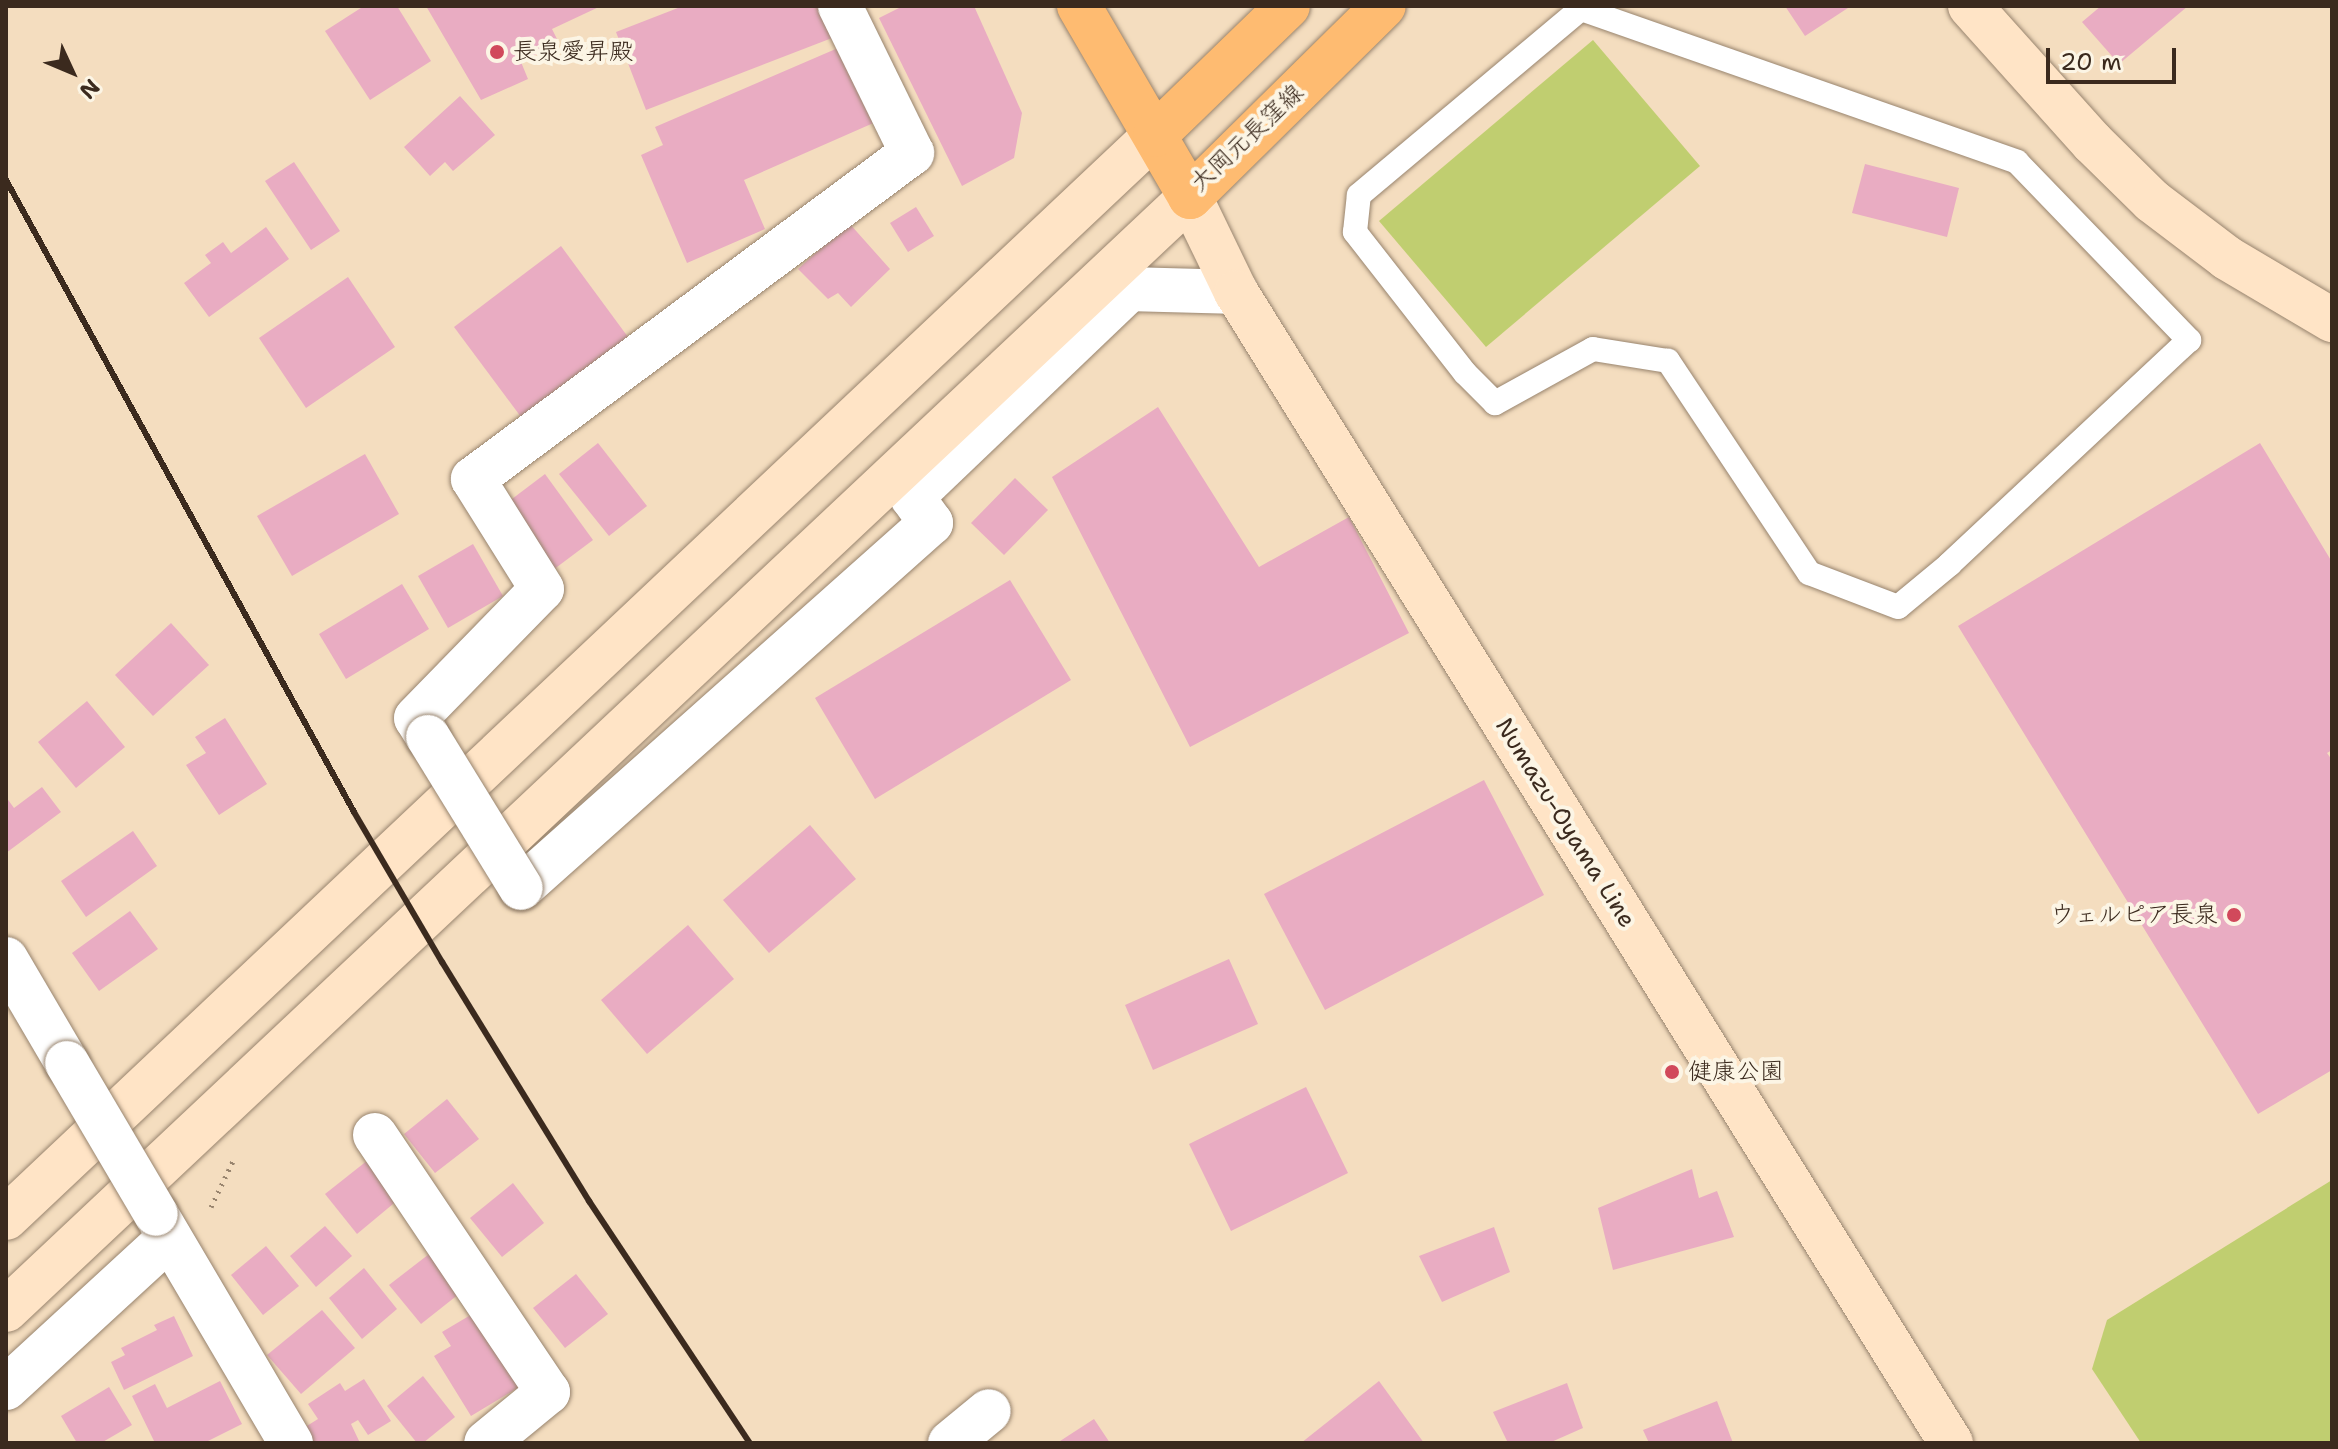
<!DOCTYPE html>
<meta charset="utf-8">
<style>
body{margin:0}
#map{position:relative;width:2338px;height:1449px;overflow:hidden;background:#f4ddbf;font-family:"Shantell Sans","Klee One",sans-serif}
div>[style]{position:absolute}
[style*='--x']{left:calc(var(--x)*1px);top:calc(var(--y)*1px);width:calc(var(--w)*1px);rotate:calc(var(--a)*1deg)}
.green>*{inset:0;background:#c0ce70}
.building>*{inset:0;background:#e9acc2}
.path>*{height:5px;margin-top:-2.5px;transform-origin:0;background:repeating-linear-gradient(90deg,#98846e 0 2px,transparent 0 8px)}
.roads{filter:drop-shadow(0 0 2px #98846e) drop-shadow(0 0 2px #98846e)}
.lane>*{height:24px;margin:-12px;padding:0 12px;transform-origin:12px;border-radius:12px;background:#fff}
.street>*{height:44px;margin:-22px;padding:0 22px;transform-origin:22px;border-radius:22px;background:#fff}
.secondary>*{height:44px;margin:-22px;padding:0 22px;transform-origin:22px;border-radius:22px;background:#ffe4c6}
.primary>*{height:44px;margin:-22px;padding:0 22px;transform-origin:22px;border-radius:22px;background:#febb71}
.rail>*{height:6px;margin:-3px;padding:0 3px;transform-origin:3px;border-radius:3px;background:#3b2a1e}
.bridges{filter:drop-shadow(0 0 2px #98846e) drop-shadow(0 0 2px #98846e)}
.street-bridge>*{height:44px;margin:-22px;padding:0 22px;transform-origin:22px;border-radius:22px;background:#fff}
.dots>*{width:22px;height:22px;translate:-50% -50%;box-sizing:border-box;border:4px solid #fcf5e5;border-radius:50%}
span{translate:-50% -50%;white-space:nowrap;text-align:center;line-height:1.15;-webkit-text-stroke:8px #fcf5e5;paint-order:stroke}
.poi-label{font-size:24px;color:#3b2a1e}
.left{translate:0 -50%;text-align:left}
.right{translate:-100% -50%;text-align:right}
.street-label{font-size:24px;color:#3b2a1e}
.frame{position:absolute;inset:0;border:8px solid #3b2a1e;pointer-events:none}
.north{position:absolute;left:32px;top:32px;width:80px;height:80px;-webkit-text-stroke:6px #fcf5e5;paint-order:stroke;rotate:134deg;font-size:22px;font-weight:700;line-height:32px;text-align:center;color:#3b2a1e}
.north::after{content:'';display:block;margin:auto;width:28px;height:36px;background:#3b2a1e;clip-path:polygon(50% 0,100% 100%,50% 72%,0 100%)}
.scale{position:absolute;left:2046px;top:48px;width:130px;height:36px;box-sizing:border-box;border:4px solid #3b2a1e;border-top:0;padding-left:10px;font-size:24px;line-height:28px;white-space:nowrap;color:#3b2a1e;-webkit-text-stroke:6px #fcf5e5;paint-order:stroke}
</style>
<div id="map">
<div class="green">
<div style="clip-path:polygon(1593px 40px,1700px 166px,1486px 347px,1379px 221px)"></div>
<div style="clip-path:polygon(2332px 1180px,2332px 1443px,2141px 1443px,2092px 1369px,2107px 1320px)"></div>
</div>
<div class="building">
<div style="clip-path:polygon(364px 6px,397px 6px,431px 61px,370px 100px,325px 31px)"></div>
<div style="clip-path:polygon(426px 6px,601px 6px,552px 29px,559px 43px,521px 62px,528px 79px,481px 100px)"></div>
<div style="clip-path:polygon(683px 6px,820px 6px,832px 38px,646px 110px,616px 32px)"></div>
<div style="clip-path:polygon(903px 6px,974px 6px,1022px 113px,1014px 158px,962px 186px,879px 18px)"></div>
<div style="clip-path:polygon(1785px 6px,1851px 6px,1805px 36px)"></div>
<div style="clip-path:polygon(2101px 6px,2188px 6px,2119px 64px,2082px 22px)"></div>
<div style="clip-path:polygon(845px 45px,878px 121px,744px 180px,765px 229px,687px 263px,641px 155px,663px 145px,655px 127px)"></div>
<div style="clip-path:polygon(460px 96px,495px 135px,453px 171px,445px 162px,430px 176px,404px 147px)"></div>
<div style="clip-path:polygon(294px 162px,340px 231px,311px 250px,265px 181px)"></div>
<div style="clip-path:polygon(1865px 164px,1959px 188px,1947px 237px,1852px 213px)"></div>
<div style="clip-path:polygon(916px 207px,934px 236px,908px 252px,890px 223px)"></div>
<div style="clip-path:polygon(849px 223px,890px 269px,851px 307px,838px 293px,828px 299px,798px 269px)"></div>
<div style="clip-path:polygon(266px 227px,289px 259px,209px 317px,184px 283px,211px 263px,205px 255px,223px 242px,231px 253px)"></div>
<div style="clip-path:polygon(561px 246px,628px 337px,521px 417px,454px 327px)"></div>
<div style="clip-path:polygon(348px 277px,395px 347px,306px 408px,259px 338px)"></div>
<div style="clip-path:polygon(1158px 407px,1259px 567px,1349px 517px,1409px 633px,1190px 747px,1052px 477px)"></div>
<div style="clip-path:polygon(598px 443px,647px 506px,609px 536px,559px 474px)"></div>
<div style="clip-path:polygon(2260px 443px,2332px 562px,2332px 750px,2327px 753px,2332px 760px,2332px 1070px,2258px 1114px,1958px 626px)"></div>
<div style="clip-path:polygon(365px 454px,399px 514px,292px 576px,257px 516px)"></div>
<div style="clip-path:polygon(545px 474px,593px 540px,553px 570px,504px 505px)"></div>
<div style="clip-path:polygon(1015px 478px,1048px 510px,1004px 555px,971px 523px)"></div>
<div style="clip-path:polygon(473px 544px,503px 596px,448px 628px,418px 576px)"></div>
<div style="clip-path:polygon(1010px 580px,1071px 680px,875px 799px,815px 698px)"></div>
<div style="clip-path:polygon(402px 584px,429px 629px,346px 679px,319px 634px)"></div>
<div style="clip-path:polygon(171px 623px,209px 665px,153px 716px,115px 675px)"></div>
<div style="clip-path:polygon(87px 701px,125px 747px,76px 788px,38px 742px)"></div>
<div style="clip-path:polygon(225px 718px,267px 784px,219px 815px,186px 765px,206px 753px,195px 737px)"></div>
<div style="clip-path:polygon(1484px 780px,1544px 895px,1325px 1010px,1264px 894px)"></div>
<div style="clip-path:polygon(42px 787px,61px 812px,6px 853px,6px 797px,14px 808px)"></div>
<div style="clip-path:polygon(810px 825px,856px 879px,769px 953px,723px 900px)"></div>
<div style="clip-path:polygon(133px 831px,157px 866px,86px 917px,61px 881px)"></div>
<div style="clip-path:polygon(130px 911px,158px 949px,99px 991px,72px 953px)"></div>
<div style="clip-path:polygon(688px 925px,734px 979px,647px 1054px,601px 1000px)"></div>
<div style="clip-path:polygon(1229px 959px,1258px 1024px,1153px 1070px,1125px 1005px)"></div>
<div style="clip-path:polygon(1306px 1087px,1348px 1173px,1231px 1231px,1189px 1144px)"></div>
<div style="clip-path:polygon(447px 1099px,479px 1139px,435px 1173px,404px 1134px)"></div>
<div style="clip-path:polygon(368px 1160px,399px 1199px,357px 1234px,325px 1194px)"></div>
<div style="clip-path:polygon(1692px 1169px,1699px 1198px,1717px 1191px,1734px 1237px,1613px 1270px,1598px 1208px)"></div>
<div style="clip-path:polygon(513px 1183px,544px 1223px,502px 1257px,470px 1218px)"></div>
<div style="clip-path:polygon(325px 1226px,352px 1256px,316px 1287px,290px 1256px)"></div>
<div style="clip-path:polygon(1494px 1227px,1510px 1272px,1442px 1302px,1419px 1256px)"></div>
<div style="clip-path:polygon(266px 1246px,299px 1286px,263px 1315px,231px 1275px)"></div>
<div style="clip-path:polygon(433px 1251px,464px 1290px,421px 1324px,389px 1285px)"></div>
<div style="clip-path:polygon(364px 1268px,397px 1309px,362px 1339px,329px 1298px)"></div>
<div style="clip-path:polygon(576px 1274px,608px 1314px,565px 1348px,533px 1308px)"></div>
<div style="clip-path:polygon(322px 1310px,355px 1348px,301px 1394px,267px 1355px)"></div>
<div style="clip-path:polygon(479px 1310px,524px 1384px,471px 1416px,434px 1356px,451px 1346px,442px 1332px)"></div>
<div style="clip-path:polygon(174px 1316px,193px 1356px,124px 1390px,111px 1362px,125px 1355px,121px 1348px,157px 1330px,154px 1325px)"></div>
<div style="clip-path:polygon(423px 1376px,455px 1417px,423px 1443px,417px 1443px,387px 1406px)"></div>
<div style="clip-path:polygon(364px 1379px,391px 1421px,368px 1435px,358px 1420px,351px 1424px,360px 1443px,299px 1443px,294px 1434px,318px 1419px,308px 1404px,340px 1383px,345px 1391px)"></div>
<div style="clip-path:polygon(220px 1381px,242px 1424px,204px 1443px,155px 1443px,132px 1396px,155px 1384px,167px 1408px)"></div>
<div style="clip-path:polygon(1379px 1381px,1424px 1443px,1301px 1443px)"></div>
<div style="clip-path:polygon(1567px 1383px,1583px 1428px,1549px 1443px,1508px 1443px,1493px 1412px)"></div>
<div style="clip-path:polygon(109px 1387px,132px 1425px,101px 1443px,77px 1443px,61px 1416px)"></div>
<div style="clip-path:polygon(1717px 1401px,1733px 1443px,1649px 1443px,1643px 1430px)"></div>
<div style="clip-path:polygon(1094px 1419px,1110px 1443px,1057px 1443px)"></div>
</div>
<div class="path">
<div style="--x:211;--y:1207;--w:53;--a:-64.4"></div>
</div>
<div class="roads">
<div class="lane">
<div style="--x:1581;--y:9;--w:462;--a:19.3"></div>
<div style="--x:2017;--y:162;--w:248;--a:46"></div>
<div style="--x:2189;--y:340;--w:328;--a:136.9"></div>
<div style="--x:1950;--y:564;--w:67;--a:140.4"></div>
<div style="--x:1898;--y:607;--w:95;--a:-159.1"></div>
<div style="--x:1809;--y:573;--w:255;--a:-123.6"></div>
<div style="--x:1668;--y:361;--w:76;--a:-170.9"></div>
<div style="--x:1593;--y:349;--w:112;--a:151.1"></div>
<div style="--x:1495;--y:403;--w:42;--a:-135"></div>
<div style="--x:1465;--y:373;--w:179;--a:-128"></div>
<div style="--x:1355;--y:232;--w:37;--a:-84"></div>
<div style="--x:1359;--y:195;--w:290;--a:-40"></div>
</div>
<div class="street">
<div style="--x:428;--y:737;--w:22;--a:-122"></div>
<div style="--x:416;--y:718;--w:180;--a:-45.7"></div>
<div style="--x:542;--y:589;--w:130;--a:-122.1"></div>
<div style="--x:473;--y:479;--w:547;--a:-36.6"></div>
<div style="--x:912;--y:153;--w:164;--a:-116.1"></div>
<div style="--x:521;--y:888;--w:549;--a:-41.68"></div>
<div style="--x:931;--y:523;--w:32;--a:-126"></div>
<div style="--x:912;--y:497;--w:301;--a:-43.7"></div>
<div style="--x:1130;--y:289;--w:106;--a:1.6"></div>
<div style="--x:6;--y:959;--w:121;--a:59.6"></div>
<div style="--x:375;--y:1135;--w:310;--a:56.1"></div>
<div style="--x:548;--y:1392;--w:80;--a:140.6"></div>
<div style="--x:156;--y:1214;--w:266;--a:59.5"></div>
<div style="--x:6;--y:1388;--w:222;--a:-42.6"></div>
<div style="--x:950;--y:1443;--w:50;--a:-39.4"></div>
</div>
<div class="secondary">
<div style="--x:1970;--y:6;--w:183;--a:48.1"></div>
<div style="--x:2092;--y:142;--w:84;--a:44.5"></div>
<div style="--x:2152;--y:201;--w:94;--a:37.2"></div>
<div style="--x:2227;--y:258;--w:122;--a:30.6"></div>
<div style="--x:6;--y:1218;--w:1579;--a:-43.31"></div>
<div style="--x:6;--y:1310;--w:1625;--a:-43.23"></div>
<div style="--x:1190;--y:197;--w:106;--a:64.2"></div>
<div style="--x:1236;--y:292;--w:1355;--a:58.15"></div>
</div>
<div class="primary">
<div style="--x:1079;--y:6;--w:221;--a:59.8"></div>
<div style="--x:1190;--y:197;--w:272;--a:-44.6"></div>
<div style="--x:1155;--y:135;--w:185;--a:-44.1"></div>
</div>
</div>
<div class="rail">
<div style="--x:6;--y:180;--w:721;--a:61.16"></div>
<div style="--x:354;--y:812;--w:174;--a:59.6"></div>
<div style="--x:442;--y:962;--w:281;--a:58.4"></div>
<div style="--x:589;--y:1201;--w:291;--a:56.4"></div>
</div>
<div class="bridges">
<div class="street-bridge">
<div style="--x:428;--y:737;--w:177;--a:58.4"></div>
<div style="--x:67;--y:1063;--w:175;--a:59.5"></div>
</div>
</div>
<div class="dots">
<div style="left:497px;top:52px;background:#d1495b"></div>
<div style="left:2234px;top:915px;background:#d1495b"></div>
<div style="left:1672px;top:1072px;background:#d1495b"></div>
</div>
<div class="poi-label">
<span class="left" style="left:513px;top:52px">長泉愛昇殿</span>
<span class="right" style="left:2218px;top:915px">ウェルピア長泉</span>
<span class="left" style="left:1688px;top:1072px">健康公園</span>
</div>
<div class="street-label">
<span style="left:1247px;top:138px;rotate:-43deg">大岡元長窪線</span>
<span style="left:1565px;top:823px;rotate:58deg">Numazu-Oyama Line</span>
</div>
<div class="frame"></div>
<div class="north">N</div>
<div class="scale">20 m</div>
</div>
